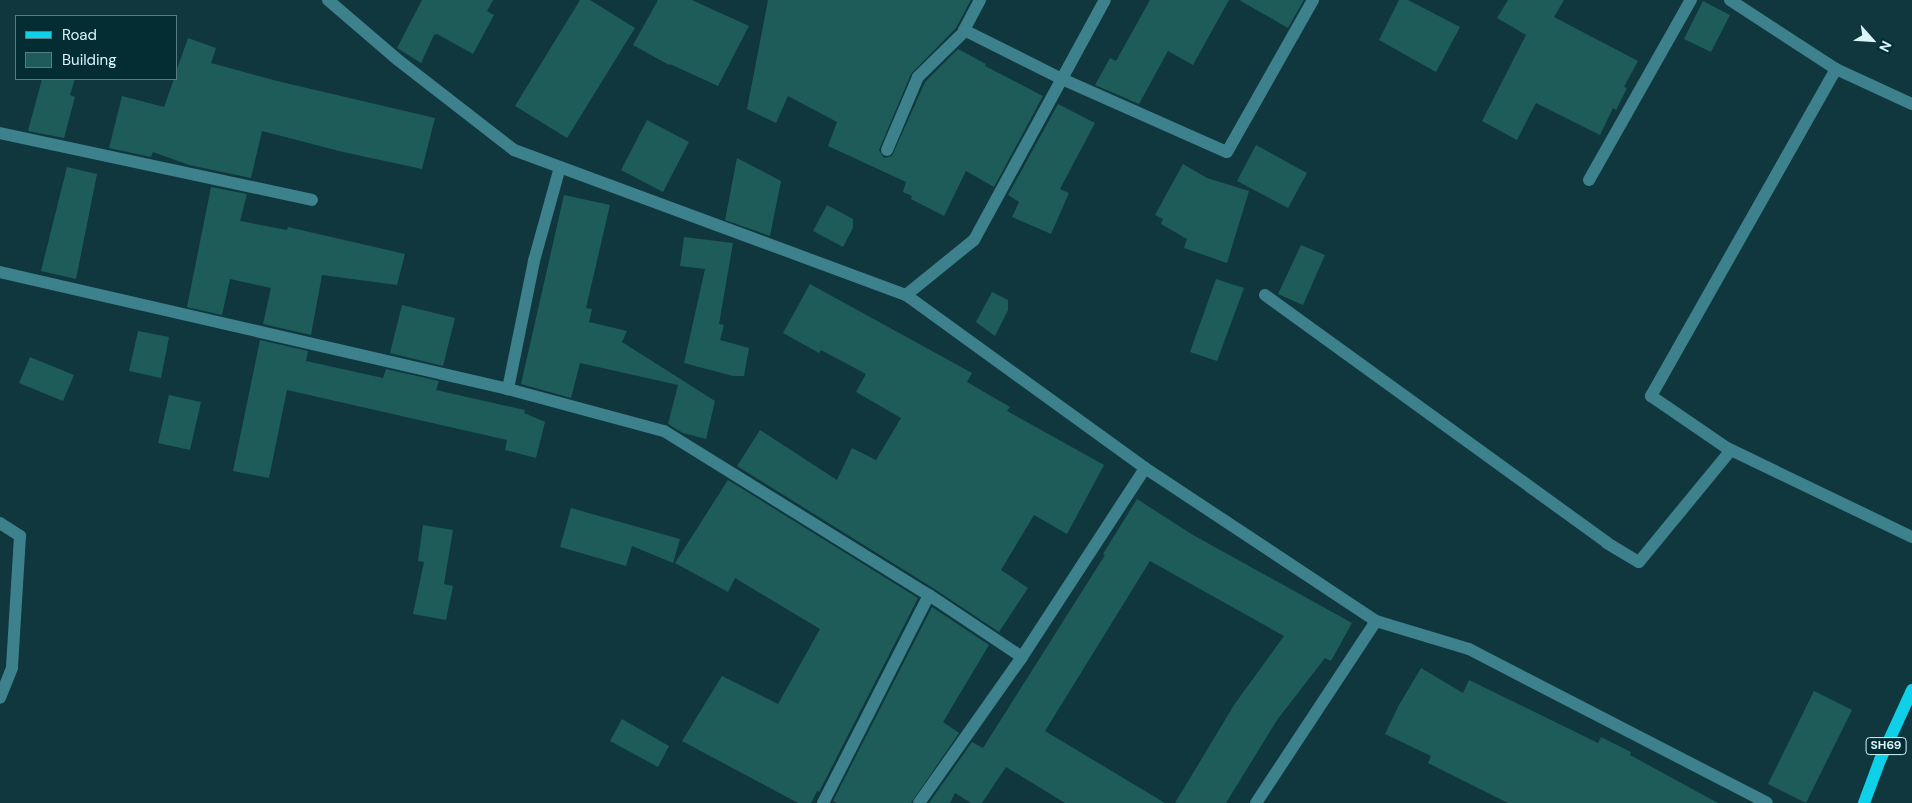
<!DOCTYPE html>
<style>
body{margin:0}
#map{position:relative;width:1912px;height:803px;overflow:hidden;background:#0f373d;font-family:"DM Sans",sans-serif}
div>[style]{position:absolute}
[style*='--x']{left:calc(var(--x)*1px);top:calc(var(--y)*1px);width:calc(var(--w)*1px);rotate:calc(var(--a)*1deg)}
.building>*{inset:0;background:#1d5c59}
.minor>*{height:12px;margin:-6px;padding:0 6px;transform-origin:6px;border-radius:6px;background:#3c818c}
.major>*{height:12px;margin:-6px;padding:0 6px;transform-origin:6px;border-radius:6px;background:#0ed0e8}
span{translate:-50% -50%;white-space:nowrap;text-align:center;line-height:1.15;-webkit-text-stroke:5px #032c33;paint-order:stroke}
.shield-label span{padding:1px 4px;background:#032c33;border:1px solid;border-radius:4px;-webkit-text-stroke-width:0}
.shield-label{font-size:12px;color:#dbf5f9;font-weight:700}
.legend{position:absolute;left:15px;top:15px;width:162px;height:65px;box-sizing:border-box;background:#032c33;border:1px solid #597c82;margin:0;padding:6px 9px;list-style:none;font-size:15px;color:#dbf5f9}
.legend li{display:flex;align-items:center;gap:10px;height:25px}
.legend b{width:25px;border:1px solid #597c82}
.north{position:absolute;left:1847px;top:15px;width:50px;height:50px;-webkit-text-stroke:4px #032c33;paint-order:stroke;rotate:116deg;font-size:14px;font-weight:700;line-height:20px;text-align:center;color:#dbf5f9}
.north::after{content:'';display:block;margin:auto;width:18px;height:22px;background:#dbf5f9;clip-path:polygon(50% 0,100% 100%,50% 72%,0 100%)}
</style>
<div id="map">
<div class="building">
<div style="clip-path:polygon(422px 0,493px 0,487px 11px,494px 15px,473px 54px,437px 34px,434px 35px,421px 63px,397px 48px)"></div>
<div style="clip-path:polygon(580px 0,590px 0,635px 28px,567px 138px,515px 106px)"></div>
<div style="clip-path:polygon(658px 0,692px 0,749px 26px,718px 86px,670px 64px,669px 65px,633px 45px)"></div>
<div style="clip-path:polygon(768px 0,971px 0,956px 28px,911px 74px,879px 150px,884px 158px,892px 156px,925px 82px,958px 49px,986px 64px,985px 66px,1043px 96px,994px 187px,966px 171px,944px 216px,911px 199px,912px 196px,903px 192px,906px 182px,828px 146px,837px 122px,788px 96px,776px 123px,747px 109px)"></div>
<div style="clip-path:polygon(1150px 0,1229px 0,1193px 65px,1168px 51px,1139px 104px,1095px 85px,1110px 58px,1116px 61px)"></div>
<div style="clip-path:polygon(1239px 0,1304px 0,1288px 28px)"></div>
<div style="clip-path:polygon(1399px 0,1408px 0,1460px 27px,1436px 72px,1379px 40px)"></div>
<div style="clip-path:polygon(1508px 0,1564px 0,1554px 17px,1638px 61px,1624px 87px,1627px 88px,1616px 110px,1613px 108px,1600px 135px,1536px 103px,1517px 140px,1482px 121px,1526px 35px,1497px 18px)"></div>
<div style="clip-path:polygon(1703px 1px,1730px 15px,1711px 52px,1684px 39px)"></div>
<div style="clip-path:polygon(188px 38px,216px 48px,211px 63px,277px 81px,435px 118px,422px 169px,343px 152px,262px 131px,251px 178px,189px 165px,153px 152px,151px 157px,109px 148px,122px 96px,164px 107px,174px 79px,176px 79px,176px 72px)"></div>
<div style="clip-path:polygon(42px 79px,75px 79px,70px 95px,75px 97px,64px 138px,28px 131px)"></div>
<div style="clip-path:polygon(1058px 104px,1095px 123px,1060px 189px,1069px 193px,1051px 234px,1012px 217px,1019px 202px,1008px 195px)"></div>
<div style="clip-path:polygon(647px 120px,689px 142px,663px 192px,621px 170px)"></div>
<div style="clip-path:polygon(1256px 145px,1307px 173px,1288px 208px,1237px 181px)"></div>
<div style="clip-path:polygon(737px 158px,781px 181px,770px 236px,725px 220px)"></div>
<div style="clip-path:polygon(1183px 164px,1207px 178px,1249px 191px,1227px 263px,1184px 248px,1187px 239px,1161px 224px,1163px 219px,1155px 215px)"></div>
<div style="clip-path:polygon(67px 167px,97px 174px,76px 279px,41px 271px)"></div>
<div style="clip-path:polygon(211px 187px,247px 194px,240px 221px,287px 230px,288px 227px,405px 254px,397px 285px,322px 275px,311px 335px,263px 324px,271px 288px,230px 279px,222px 315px,187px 307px)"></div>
<div style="clip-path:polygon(564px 195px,610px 205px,586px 308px,592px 309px,589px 322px,627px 331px,622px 342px,715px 401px,706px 439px,683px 433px,668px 424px,678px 385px,580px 363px,571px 398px,521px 384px)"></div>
<div style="clip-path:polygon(827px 205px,853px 219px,853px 228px,843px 247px,813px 231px)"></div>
<div style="clip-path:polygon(684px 237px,733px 243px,719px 324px,724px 325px,720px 340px,749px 348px,744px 376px,733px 376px,684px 363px,705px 269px,680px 266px)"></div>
<div style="clip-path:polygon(1301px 245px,1325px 255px,1303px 305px,1278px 294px)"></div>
<div style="clip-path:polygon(1216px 279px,1244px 288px,1217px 361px,1190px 352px)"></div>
<div style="clip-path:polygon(810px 284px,972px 373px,967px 382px,1010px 407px,1007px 411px,1104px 465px,1067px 534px,1034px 515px,1001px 570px,1028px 588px,999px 632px,933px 588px,737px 466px,760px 430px,837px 480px,852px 448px,876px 460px,901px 418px,856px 392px,866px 374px,821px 350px,819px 353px,783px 333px)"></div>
<div style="clip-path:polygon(992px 292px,1008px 300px,1008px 310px,995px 336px,976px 322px)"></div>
<div style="clip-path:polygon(402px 305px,455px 318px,443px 366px,390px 353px)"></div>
<div style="clip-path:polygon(138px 331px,169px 337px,161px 378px,129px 371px)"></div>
<div style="clip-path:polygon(260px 340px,308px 351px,306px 361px,383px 378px,386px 369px,439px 381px,436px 390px,525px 410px,524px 413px,545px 422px,536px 458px,505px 450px,507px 440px,287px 390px,269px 478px,233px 471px)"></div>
<div style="clip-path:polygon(30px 357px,74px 375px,63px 401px,19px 383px)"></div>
<div style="clip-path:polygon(169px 395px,201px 402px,190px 450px,158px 443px)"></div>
<div style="clip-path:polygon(728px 480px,918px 598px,819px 792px,817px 791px,811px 803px,798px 803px,682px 741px,722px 676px,778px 704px,820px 629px,735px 578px,728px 592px,675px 563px)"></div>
<div style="clip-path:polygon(1137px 499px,1193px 535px,1352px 623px,1331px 661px,1325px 658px,1277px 720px,1226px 803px,1175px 803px,1234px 705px,1284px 636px,1150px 561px,1045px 731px,1165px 803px,1065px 803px,1006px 767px,982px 803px,971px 803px,955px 793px,950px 803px,929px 803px,972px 742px,983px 748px,1105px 555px,1103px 554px)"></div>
<div style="clip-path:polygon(571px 508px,680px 539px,673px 563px,632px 546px,626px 566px,560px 547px)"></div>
<div style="clip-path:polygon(423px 525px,453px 530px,444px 584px,453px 586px,446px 620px,413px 614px,424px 562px,418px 561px)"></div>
<div style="clip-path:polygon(932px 607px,989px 645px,943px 722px,959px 733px,911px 803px,837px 803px,833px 801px)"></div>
<div style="clip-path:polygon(1421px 668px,1463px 693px,1469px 680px,1598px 743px,1601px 737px,1631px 752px,1630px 755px,1718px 803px,1508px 803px,1428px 763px,1431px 756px,1385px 734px,1399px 705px)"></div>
<div style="clip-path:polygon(1814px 691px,1852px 710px,1806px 803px,1768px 784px)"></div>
<div style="clip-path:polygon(622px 719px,669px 746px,658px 767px,610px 741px)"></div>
</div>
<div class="minor">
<div style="--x:328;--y:0;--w:92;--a:40.6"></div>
<div style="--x:398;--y:60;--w:147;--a:37.8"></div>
<div style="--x:514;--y:150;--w:418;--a:20.3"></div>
<div style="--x:906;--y:295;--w:87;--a:-39"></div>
<div style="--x:974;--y:240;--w:273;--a:-61.4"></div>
<div style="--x:980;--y:0;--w:34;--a:118"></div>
<div style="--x:964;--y:30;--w:110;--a:26.6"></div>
<div style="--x:1062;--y:79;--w:180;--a:23.9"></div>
<div style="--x:1227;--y:152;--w:175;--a:-60.5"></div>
<div style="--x:1730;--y:0;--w:126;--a:33.1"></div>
<div style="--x:1912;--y:104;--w:84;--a:-155.3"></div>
<div style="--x:1836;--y:69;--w:376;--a:119.5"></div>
<div style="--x:1651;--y:396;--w:92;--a:34.4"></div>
<div style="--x:1727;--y:448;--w:205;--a:25.7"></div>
<div style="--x:0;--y:133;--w:319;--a:12.1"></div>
<div style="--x:887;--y:150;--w:79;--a:-67"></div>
<div style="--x:918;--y:77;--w:66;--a:-44.4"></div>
<div style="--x:560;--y:167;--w:98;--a:105.5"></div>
<div style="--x:534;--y:261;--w:131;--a:101.5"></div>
<div style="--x:508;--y:389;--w:162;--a:15.1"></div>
<div style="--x:664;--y:431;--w:312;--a:31.8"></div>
<div style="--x:929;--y:595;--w:112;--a:33.7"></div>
<div style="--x:1589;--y:180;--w:207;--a:-60.5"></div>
<div style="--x:0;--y:272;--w:521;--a:12.97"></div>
<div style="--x:906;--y:295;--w:295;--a:35.9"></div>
<div style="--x:1145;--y:468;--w:277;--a:33.5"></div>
<div style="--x:1376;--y:621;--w:97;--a:16.8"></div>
<div style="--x:1469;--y:649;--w:335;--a:27.3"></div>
<div style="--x:1265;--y:295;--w:422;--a:35.9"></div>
<div style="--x:1607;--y:543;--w:37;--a:31"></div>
<div style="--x:1639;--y:562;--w:145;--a:-50.6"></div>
<div style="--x:0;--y:523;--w:24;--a:33"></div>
<div style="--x:20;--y:536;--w:132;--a:93.5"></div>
<div style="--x:12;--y:668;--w:32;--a:112"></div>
<div style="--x:823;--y:803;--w:233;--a:-63"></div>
<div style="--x:919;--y:803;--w:175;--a:-54.8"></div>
<div style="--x:1020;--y:660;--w:229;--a:-56.9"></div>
<div style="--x:1256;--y:803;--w:218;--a:-56.6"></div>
</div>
<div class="major">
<div style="--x:1864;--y:803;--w:46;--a:-69.6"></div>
<div style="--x:1880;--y:760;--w:77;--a:-65.4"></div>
</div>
<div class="shield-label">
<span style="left:1886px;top:746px">SH69</span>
</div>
<ul class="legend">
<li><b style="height:6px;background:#0ed0e8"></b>Road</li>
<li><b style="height:14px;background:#1d5c59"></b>Building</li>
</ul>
<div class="north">N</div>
</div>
